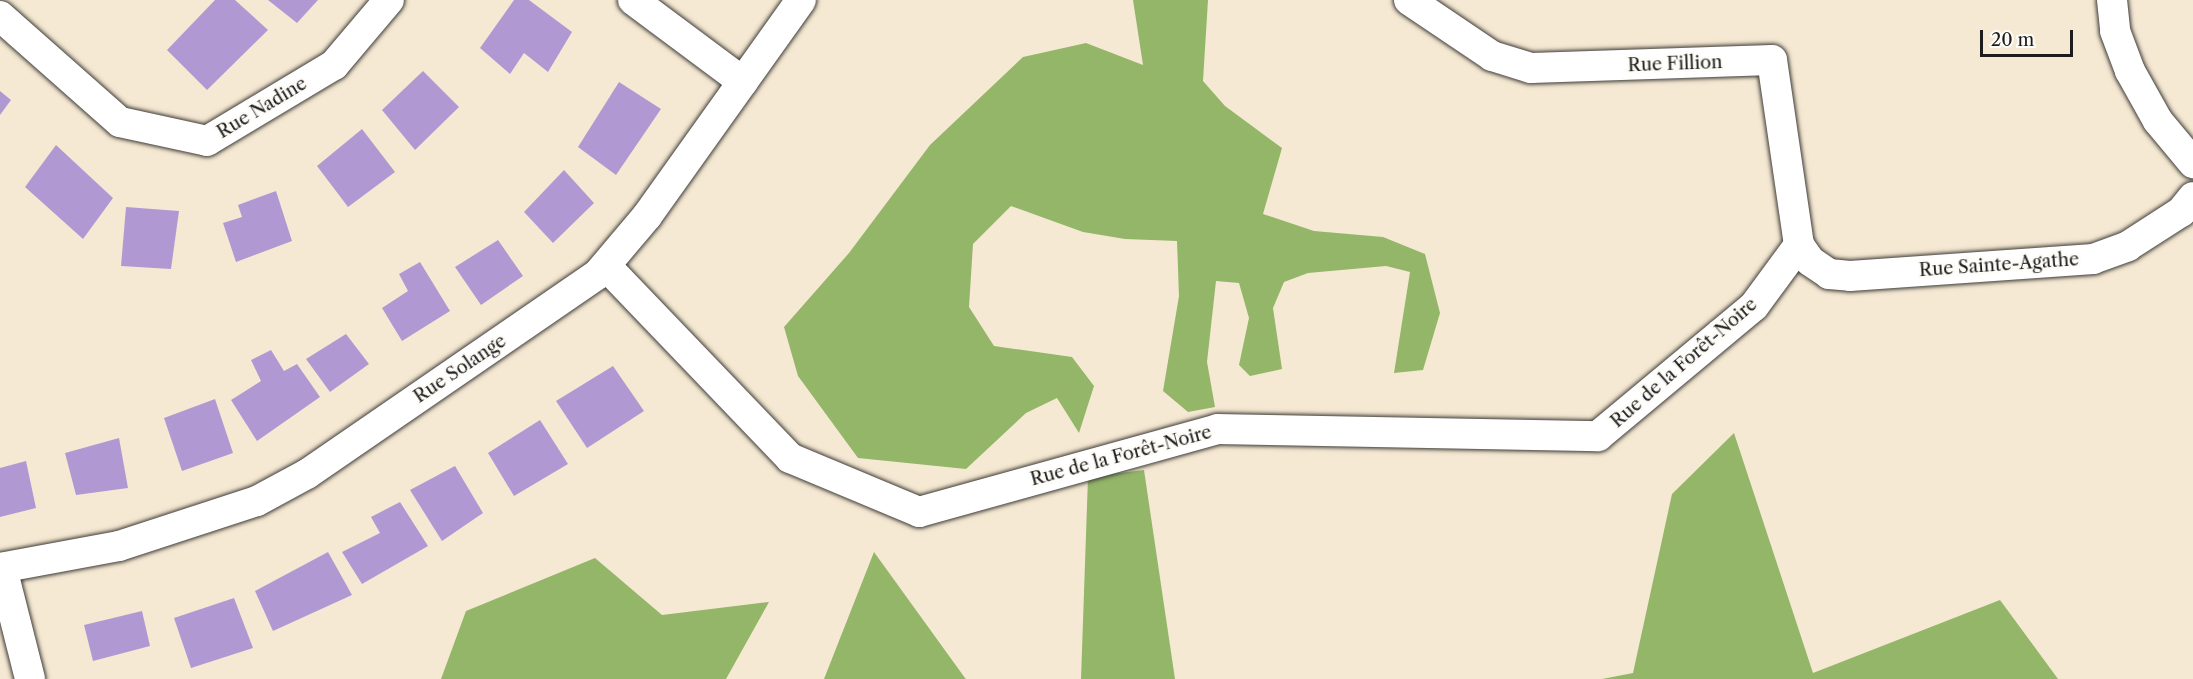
<!DOCTYPE html>
<meta charset="utf-8">
<style>
body{margin:0}
#map{position:relative;width:2193px;height:679px;overflow:hidden;background:#f6e9d3;font-family:"Libre Caslon Text",serif}
div>[style]{position:absolute}
[style*='--x']{left:calc(var(--x)*1px);top:calc(var(--y)*1px);width:calc(var(--w)*1px);rotate:calc(var(--a)*1deg)}
.forest>*{inset:0;background:#93b669}
.building>*{inset:0;background:#b099d3}
.roads{filter:drop-shadow(0 0 2px #3d3b37) drop-shadow(0 0 2px #3d3b37)}
.minor>*{height:30px;margin:-15px;padding:0 15px;transform-origin:15px;border-radius:15px;background:#fff}
span{translate:-50% -50%;white-space:nowrap;text-align:center;line-height:1.15;-webkit-text-stroke:5px #fdfcf7;paint-order:stroke}
.street-label{font-size:18px;color:#1c1c1c}
.scale{position:absolute;left:1980px;top:30px;width:93px;height:27px;box-sizing:border-box;border:3px solid #1c1c1c;border-top:0;padding-left:8px;font-size:18px;line-height:21px;white-space:nowrap;color:#1c1c1c;-webkit-text-stroke:4px #fdfcf7;paint-order:stroke}
</style>
<div id="map">
<div class="forest">
<div style="clip-path:polygon(1133px 0,1208px 0,1203px 81px,1225px 106px,1282px 148px,1263px 214px,1314px 231px,1383px 237px,1425px 254px,1440px 313px,1423px 370px,1394px 373px,1410px 272px,1386px 266px,1308px 273px,1284px 282px,1273px 308px,1282px 369px,1250px 376px,1239px 365px,1249px 318px,1239px 283px,1216px 281px,1207px 362px,1215px 407px,1188px 412px,1163px 391px,1179px 296px,1177px 241px,1125px 239px,1083px 232px,1011px 206px,973px 244px,969px 307px,994px 346px,1072px 357px,1094px 386px,1079px 433px,1057px 398px,1026px 413px,966px 469px,858px 458px,798px 376px,784px 327px,849px 253px,930px 145px,1023px 57px,1086px 43px,1143px 65px)"></div>
<div style="clip-path:polygon(1734px 433px,1813px 673px,2000px 600px,2058px 679px,1602px 679px,1633px 673px,1672px 494px)"></div>
<div style="clip-path:polygon(1144px 470px,1175px 679px,1081px 679px,1088px 477px)"></div>
<div style="clip-path:polygon(874px 552px,965px 678px,966px 679px,824px 679px)"></div>
<div style="clip-path:polygon(595px 558px,662px 615px,769px 602px,726px 679px,441px 679px,466px 611px)"></div>
</div>
<div class="building">
<div style="clip-path:polygon(215px 0,235px 0,268px 30px,207px 90px,167px 50px)"></div>
<div style="clip-path:polygon(268px 0,318px 0,297px 23px)"></div>
<div style="clip-path:polygon(514px 0,529px 0,572px 32px,548px 72px,524px 53px,510px 74px,480px 48px)"></div>
<div style="clip-path:polygon(423px 71px,459px 107px,415px 150px,382px 110px)"></div>
<div style="clip-path:polygon(619px 82px,661px 109px,616px 175px,578px 147px)"></div>
<div style="clip-path:polygon(0 91px,11px 100px,0 115px)"></div>
<div style="clip-path:polygon(362px 129px,395px 172px,348px 207px,317px 166px)"></div>
<div style="clip-path:polygon(56px 145px,113px 198px,83px 239px,25px 187px)"></div>
<div style="clip-path:polygon(564px 170px,594px 203px,553px 243px,524px 212px)"></div>
<div style="clip-path:polygon(276px 191px,292px 241px,236px 262px,223px 223px,242px 217px,238px 205px)"></div>
<div style="clip-path:polygon(126px 207px,179px 211px,171px 269px,121px 266px)"></div>
<div style="clip-path:polygon(498px 240px,523px 276px,481px 305px,455px 267px)"></div>
<div style="clip-path:polygon(420px 262px,450px 311px,402px 341px,382px 308px,408px 291px,399px 274px)"></div>
<div style="clip-path:polygon(346px 334px,369px 364px,330px 392px,306px 359px)"></div>
<div style="clip-path:polygon(271px 350px,284px 371px,297px 364px,320px 397px,257px 441px,231px 400px,261px 381px,251px 360px)"></div>
<div style="clip-path:polygon(613px 366px,644px 411px,587px 448px,556px 401px)"></div>
<div style="clip-path:polygon(215px 399px,233px 453px,182px 471px,164px 418px)"></div>
<div style="clip-path:polygon(540px 420px,568px 464px,514px 496px,488px 453px)"></div>
<div style="clip-path:polygon(119px 438px,128px 488px,76px 495px,65px 453px)"></div>
<div style="clip-path:polygon(26px 461px,36px 508px,0 517px,0 468px)"></div>
<div style="clip-path:polygon(455px 466px,483px 513px,442px 541px,410px 490px)"></div>
<div style="clip-path:polygon(400px 502px,428px 546px,362px 584px,342px 552px,380px 533px,371px 517px)"></div>
<div style="clip-path:polygon(328px 552px,352px 595px,273px 631px,255px 591px)"></div>
<div style="clip-path:polygon(234px 598px,253px 648px,191px 668px,174px 618px)"></div>
<div style="clip-path:polygon(142px 611px,150px 646px,93px 661px,84px 625px)"></div>
</div>
<div class="roads">
<div class="minor">
<div style="--x:633;--y:0;--w:137;--a:36.7"></div>
<div style="--x:1409;--y:0;--w:100;--a:34"></div>
<div style="--x:1492;--y:56;--w:41;--a:17.1"></div>
<div style="--x:1531;--y:68;--w:241;--a:-1.9"></div>
<div style="--x:1772;--y:60;--w:187;--a:81.7"></div>
<div style="--x:1799;--y:245;--w:19;--a:55"></div>
<div style="--x:1810;--y:261;--w:23;--a:34"></div>
<div style="--x:1829;--y:274;--w:21;--a:5"></div>
<div style="--x:1850;--y:276;--w:244;--a:-4"></div>
<div style="--x:2093;--y:259;--w:37;--a:-20"></div>
<div style="--x:2128;--y:246;--w:63;--a:-32.7"></div>
<div style="--x:2181;--y:212;--w:19;--a:-51"></div>
<div style="--x:2112;--y:0;--w:31;--a:84"></div>
<div style="--x:2115;--y:31;--w:43;--a:69.4"></div>
<div style="--x:2130;--y:71;--w:57;--a:60.8"></div>
<div style="--x:2158;--y:121;--w:55;--a:50.2"></div>
<div style="--x:0;--y:16;--w:160;--a:41.5"></div>
<div style="--x:120;--y:122;--w:89;--a:12.3"></div>
<div style="--x:207;--y:141;--w:148;--a:-30.9"></div>
<div style="--x:334;--y:65;--w:85;--a:-49.8"></div>
<div style="--x:606;--y:266;--w:266;--a:46.2"></div>
<div style="--x:790;--y:458;--w:140;--a:22.7"></div>
<div style="--x:919;--y:512;--w:310;--a:-15.5"></div>
<div style="--x:1218;--y:429;--w:380;--a:1.1"></div>
<div style="--x:1598;--y:436;--w:203;--a:-39.8"></div>
<div style="--x:1754;--y:306;--w:76;--a:-53.6"></div>
<div style="--x:0;--y:568;--w:121;--a:-10.5"></div>
<div style="--x:119;--y:546;--w:145;--a:-18.1"></div>
<div style="--x:257;--y:501;--w:57;--a:-28.4"></div>
<div style="--x:307;--y:474;--w:353;--a:-34.5"></div>
<div style="--x:598;--y:274;--w:76;--a:-49.8"></div>
<div style="--x:647;--y:216;--w:265;--a:-54.5"></div>
<div style="--x:2;--y:568;--w:114;--a:75.8"></div>
</div>
</div>
<div class="street-label">
<span style="left:1675px;top:64px;rotate:-2deg">Rue Fillion</span>
<span style="left:262px;top:108px;rotate:-31deg">Rue Nadine</span>
<span style="left:1999px;top:265px;rotate:-4deg">Rue Sainte-Agathe</span>
<span style="left:1684px;top:363px;rotate:-41deg">Rue de la Forêt-Noire</span>
<span style="left:460px;top:369px;rotate:-34deg">Rue Solange</span>
<span style="left:1121px;top:456px;rotate:-15deg">Rue de la Forêt-Noire</span>
</div>
<div class="scale">20 m</div>
</div>
